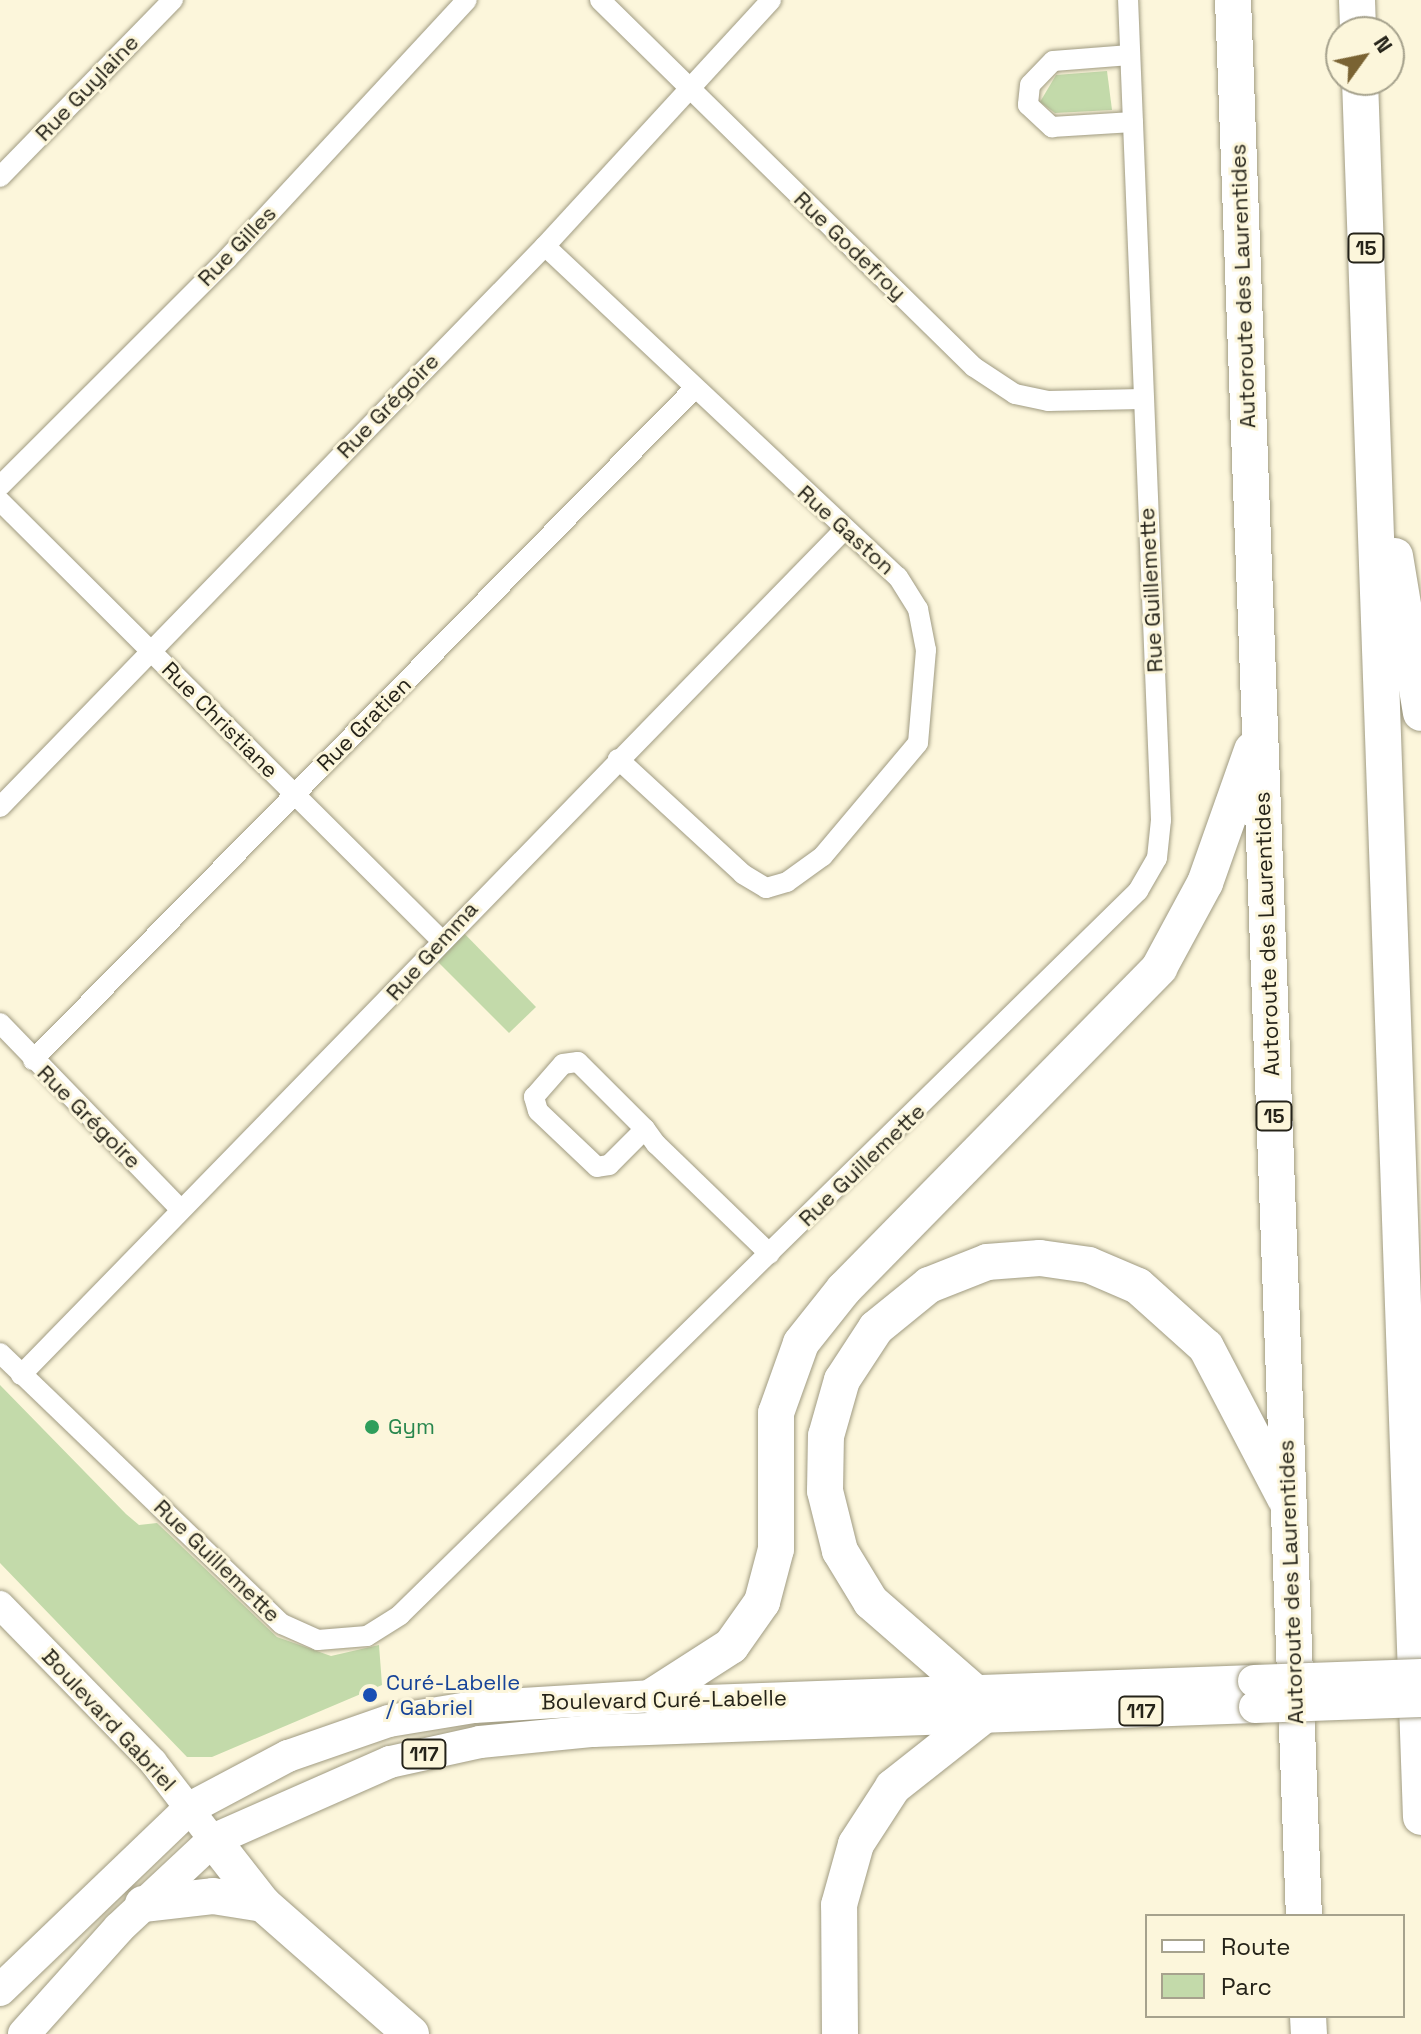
<!DOCTYPE html>
<meta charset="utf-8">
<style>
body{margin:0}
#map{position:relative;width:1421px;height:2034px;overflow:hidden;background:#fcf6db;font-family:"Space Grotesk",sans-serif}
div>[style]{position:absolute}
[style*='--x']{left:calc(var(--x)*1px);top:calc(var(--y)*1px);width:calc(var(--w)*1px);rotate:calc(var(--a)*1deg)}
.green>*{inset:0;background:#c3daaa}
.roads{filter:drop-shadow(0 0 2px #a09b82) drop-shadow(0 0 2px #a09b82)}
.street>*{height:20px;margin:-10px;padding:0 10px;transform-origin:10px;border-radius:10px;background:#fff}
.secondary>*{height:28px;margin:-14px;padding:0 14px;transform-origin:14px;border-radius:14px;background:#fff}
.primary>*{height:32px;margin:-16px;padding:0 16px;transform-origin:16px;border-radius:16px;background:#fff}
.highway>*{height:36px;margin:-18px;padding:0 18px;transform-origin:18px;border-radius:18px;background:#fff}
.bridges{filter:drop-shadow(0 0 2px #a09b82) drop-shadow(0 0 2px #a09b82)}
.primary-bridge>*{height:32px;margin:-16px;padding:0 16px;transform-origin:16px;border-radius:16px;background:#fff}
.dots>*{width:22px;height:22px;translate:-50% -50%;box-sizing:border-box;border:4px solid #fcf6db;border-radius:50%}
span{translate:-50% -50%;white-space:nowrap;text-align:center;line-height:1.15;-webkit-text-stroke:6px #fcf6db;paint-order:stroke}
.shield-label span{padding:2px 6px;background:#fcf6db;border:2px solid;border-radius:6px;-webkit-text-stroke-width:0}
.shield-label{font-size:20px;color:#252319;font-weight:700}
.street-label{font-size:22px;color:#252319}
.leisure-label{font-size:22px;color:#27864d}
.left{translate:0 -50%;text-align:left}
.transit-label{font-size:22px;color:#164399}
.legend{position:absolute;left:1145px;top:1914px;width:260px;height:104px;box-sizing:border-box;background:#fcf6db;border:2px solid #a6a28d;margin:0;padding:10px 14px;list-style:none;font-size:24px;color:#252319}
.legend li{display:flex;align-items:center;gap:16px;height:40px}
.legend b{width:40px;border:2px solid #a6a28d}
.north{position:absolute;left:1325px;top:16px;width:80px;height:80px;box-sizing:border-box;background:#fcf6db;border:2px solid #a6a28d;border-radius:50%;rotate:57deg;font-size:22px;font-weight:700;line-height:32px;text-align:center;color:#252319}
.north::after{content:'';display:block;margin:auto;width:28px;height:36px;background:#7a6333;clip-path:polygon(50% 0,100% 100%,50% 72%,0 100%)}
</style>
<div id="map">
<div class="green">
<div style="clip-path:polygon(1107px 71px,1112px 110px,1055px 113px,1040px 102px,1056px 75px)"></div>
<div style="clip-path:polygon(455px 924px,536px 1007px,509px 1033px,431px 955px)"></div>
<div style="clip-path:polygon(0 1385px,126px 1514px,139px 1525px,157px 1523px,277px 1637px,331px 1656px,379px 1645px,382px 1685px,212px 1757px,187px 1757px,0 1563px)"></div>
</div>
<div class="roads">
<div class="street">
<div style="--x:600;--y:0;--w:524;--a:44.46"></div>
<div style="--x:974;--y:367;--w:49;--a:33.4"></div>
<div style="--x:1015;--y:394;--w:34;--a:12"></div>
<div style="--x:1048;--y:401;--w:94;--a:-1.2"></div>
<div style="--x:1130;--y:55;--w:77;--a:175.5"></div>
<div style="--x:1053;--y:61;--w:33;--a:134"></div>
<div style="--x:1030;--y:85;--w:20;--a:96"></div>
<div style="--x:1028;--y:105;--w:33;--a:43"></div>
<div style="--x:1052;--y:127;--w:81;--a:-3.5"></div>
<div style="--x:0;--y:177;--w:248;--a:-45.7"></div>
<div style="--x:545;--y:246;--w:484;--a:43.2"></div>
<div style="--x:898;--y:577;--w:38;--a:58"></div>
<div style="--x:918;--y:609;--w:42;--a:79"></div>
<div style="--x:926;--y:650;--w:93;--a:94.9"></div>
<div style="--x:918;--y:743;--w:148;--a:130.1"></div>
<div style="--x:823;--y:856;--w:44;--a:144.2"></div>
<div style="--x:787;--y:882;--w:22;--a:164"></div>
<div style="--x:766;--y:888;--w:27;--a:-149"></div>
<div style="--x:743;--y:874;--w:170;--a:-137.4"></div>
<div style="--x:0;--y:486;--w:321;--a:-45"></div>
<div style="--x:227;--y:259;--w:353;--a:-47.2"></div>
<div style="--x:0;--y:501;--w:621;--a:44.87"></div>
<div style="--x:0;--y:807;--w:782;--a:-45.83"></div>
<div style="--x:545;--y:246;--w:334;--a:-47.4"></div>
<div style="--x:0;--y:1023;--w:259;--a:45.9"></div>
<div style="--x:33;--y:1060;--w:943;--a:-45.43"></div>
<div style="--x:645;--y:1129;--w:51;--a:135"></div>
<div style="--x:609;--y:1165;--w:12;--a:171"></div>
<div style="--x:597;--y:1167;--w:81;--a:-136.5"></div>
<div style="--x:538;--y:1111;--w:15;--a:-106"></div>
<div style="--x:534;--y:1097;--w:44;--a:-48.7"></div>
<div style="--x:563;--y:1064;--w:15;--a:-8"></div>
<div style="--x:578;--y:1062;--w:95;--a:45"></div>
<div style="--x:645;--y:1129;--w:19;--a:54"></div>
<div style="--x:656;--y:1144;--w:158;--a:44"></div>
<div style="--x:0;--y:1353;--w:391;--a:43.9"></div>
<div style="--x:282;--y:1624;--w:39;--a:24"></div>
<div style="--x:318;--y:1640;--w:49;--a:-4.7"></div>
<div style="--x:367;--y:1636;--w:39;--a:-32"></div>
<div style="--x:400;--y:1615;--w:1034;--a:-44.45"></div>
<div style="--x:1138;--y:891;--w:38;--a:-60"></div>
<div style="--x:1157;--y:858;--w:38;--a:-84"></div>
<div style="--x:1161;--y:820;--w:821;--a:-92.3"></div>
<div style="--x:21;--y:1375;--w:1180;--a:-45.76"></div>
</div>
<div class="secondary">
<div style="--x:0;--y:1605;--w:219;--a:45.7"></div>
<div style="--x:153;--y:1762;--w:98;--a:52.4"></div>
</div>
<div class="primary">
<div style="--x:0;--y:1990;--w:263;--a:-43.8"></div>
<div style="--x:190;--y:1808;--w:111;--a:-28"></div>
<div style="--x:288;--y:1756;--w:107;--a:-19.1"></div>
<div style="--x:389;--y:1721;--w:86;--a:-9.4"></div>
<div style="--x:474;--y:1707;--w:179;--a:-3.5"></div>
<div style="--x:653;--y:1696;--w:54;--a:5.3"></div>
<div style="--x:707;--y:1701;--w:547;--a:-2.09"></div>
<div style="--x:24;--y:2034;--w:142;--a:-48.1"></div>
<div style="--x:119;--y:1928;--w:129;--a:-43.1"></div>
<div style="--x:213;--y:1840;--w:193;--a:-23.8"></div>
<div style="--x:390;--y:1762;--w:92;--a:-12.5"></div>
<div style="--x:480;--y:1742;--w:114;--a:-5.6"></div>
<div style="--x:593;--y:1731;--w:662;--a:-2.08"></div>
</div>
<div class="highway">
<div style="--x:1233;--y:0;--w:1917;--a:87.88"></div>
<div style="--x:1357;--y:0;--w:32;--a:88"></div>
<div style="--x:1360;--y:80;--w:1738;--a:87.99"></div>
<div style="--x:1395;--y:556;--w:159;--a:80.6"></div>
<div style="--x:972;--y:1690;--w:134;--a:-138.9"></div>
<div style="--x:871;--y:1602;--w:60;--a:-121.3"></div>
<div style="--x:840;--y:1551;--w:62;--a:-104"></div>
<div style="--x:825;--y:1491;--w:55;--a:-89"></div>
<div style="--x:826;--y:1436;--w:58;--a:-74.1"></div>
<div style="--x:842;--y:1380;--w:62;--a:-56.8"></div>
<div style="--x:876;--y:1328;--w:68;--a:-39.1"></div>
<div style="--x:929;--y:1285;--w:62;--a:-21.6"></div>
<div style="--x:987;--y:1262;--w:53;--a:-4.3"></div>
<div style="--x:1040;--y:1258;--w:49;--a:8.1"></div>
<div style="--x:1089;--y:1265;--w:53;--a:23.2"></div>
<div style="--x:1138;--y:1286;--w:91;--a:41.9"></div>
<div style="--x:1206;--y:1347;--w:170;--a:62.4"></div>
<div style="--x:653;--y:1696;--w:93;--a:-32.7"></div>
<div style="--x:731;--y:1646;--w:54;--a:-54.8"></div>
<div style="--x:762;--y:1602;--w:55;--a:-75.2"></div>
<div style="--x:776;--y:1549;--w:136;--a:-90"></div>
<div style="--x:776;--y:1413;--w:74;--a:-70.3"></div>
<div style="--x:801;--y:1343;--w:69;--a:-51.5"></div>
<div style="--x:844;--y:1289;--w:450;--a:-45.5"></div>
<div style="--x:1159;--y:968;--w:97;--a:-61.6"></div>
<div style="--x:1205;--y:883;--w:141;--a:-70.5"></div>
<div style="--x:213;--y:1840;--w:81;--a:52"></div>
<div style="--x:263;--y:1904;--w:197;--a:41.3"></div>
<div style="--x:143;--y:1904;--w:70;--a:-6.5"></div>
<div style="--x:213;--y:1896;--w:51;--a:9.1"></div>
<div style="--x:1308;--y:2016;--w:18;--a:87"></div>
<div style="--x:840;--y:2034;--w:129;--a:-90.4"></div>
<div style="--x:839;--y:1905;--w:63;--a:-74.4"></div>
<div style="--x:856;--y:1844;--w:68;--a:-57"></div>
<div style="--x:893;--y:1787;--w:115;--a:-38.3"></div>
</div>
</div>
<div class="bridges">
<div class="primary-bridge">
<div style="--x:1254;--y:1681;--w:167;--a:-2.1"></div>
<div style="--x:1255;--y:1707;--w:166;--a:-2.1"></div>
</div>
</div>
<div class="dots">
<div style="left:372px;top:1427px;background:#2e9e5b"></div>
<div style="left:370px;top:1695px;background:#1a4fb4"></div>
</div>
<div class="shield-label">
<span style="left:1366px;top:248px">15</span>
<span style="left:1274px;top:1116px">15</span>
<span style="left:1141px;top:1711px">117</span>
<span style="left:424px;top:1754px">117</span>
</div>
<div class="street-label">
<span style="left:87px;top:88px;rotate:-46deg">Rue Guylaine</span>
<span style="left:237px;top:246px;rotate:-46deg">Rue Gilles</span>
<span style="left:850px;top:246px;rotate:44deg">Rue Godefroy</span>
<span style="left:1243px;top:286px;rotate:-92deg">Autoroute des Laurentides</span>
<span style="left:388px;top:406px;rotate:-46deg">Rue Grégoire</span>
<span style="left:846px;top:530px;rotate:42deg">Rue Gaston</span>
<span style="left:1151px;top:590px;rotate:-93deg">Rue Guillemette</span>
<span style="left:220px;top:720px;rotate:45deg">Rue Christiane</span>
<span style="left:364px;top:724px;rotate:-45deg">Rue Gratien</span>
<span style="left:1267px;top:934px;rotate:-92deg">Autoroute des Laurentides</span>
<span style="left:432px;top:951px;rotate:-48deg">Rue Gemma</span>
<span style="left:89px;top:1117px;rotate:45deg">Rue Grégoire</span>
<span style="left:862px;top:1165px;rotate:-44deg">Rue Guillemette</span>
<span style="left:217px;top:1561px;rotate:44deg">Rue Guillemette</span>
<span style="left:1291px;top:1582px;rotate:-92deg">Autoroute des Laurentides</span>
<span style="left:664px;top:1700px;rotate:-1deg">Boulevard Curé-Labelle</span>
<span style="left:109px;top:1720px;rotate:47deg">Boulevard Gabriel</span>
</div>
<div class="leisure-label">
<span class="left" style="left:388px;top:1427px">Gym</span>
</div>
<div class="transit-label">
<span class="left" style="left:386px;top:1695px">Curé-Labelle<br>/ Gabriel</span>
</div>
<ul class="legend">
<li><b style="height:10px;background:#fff"></b>Route</li>
<li><b style="height:22px;background:#c3daaa"></b>Parc</li>
</ul>
<div class="north">N</div>
</div>
